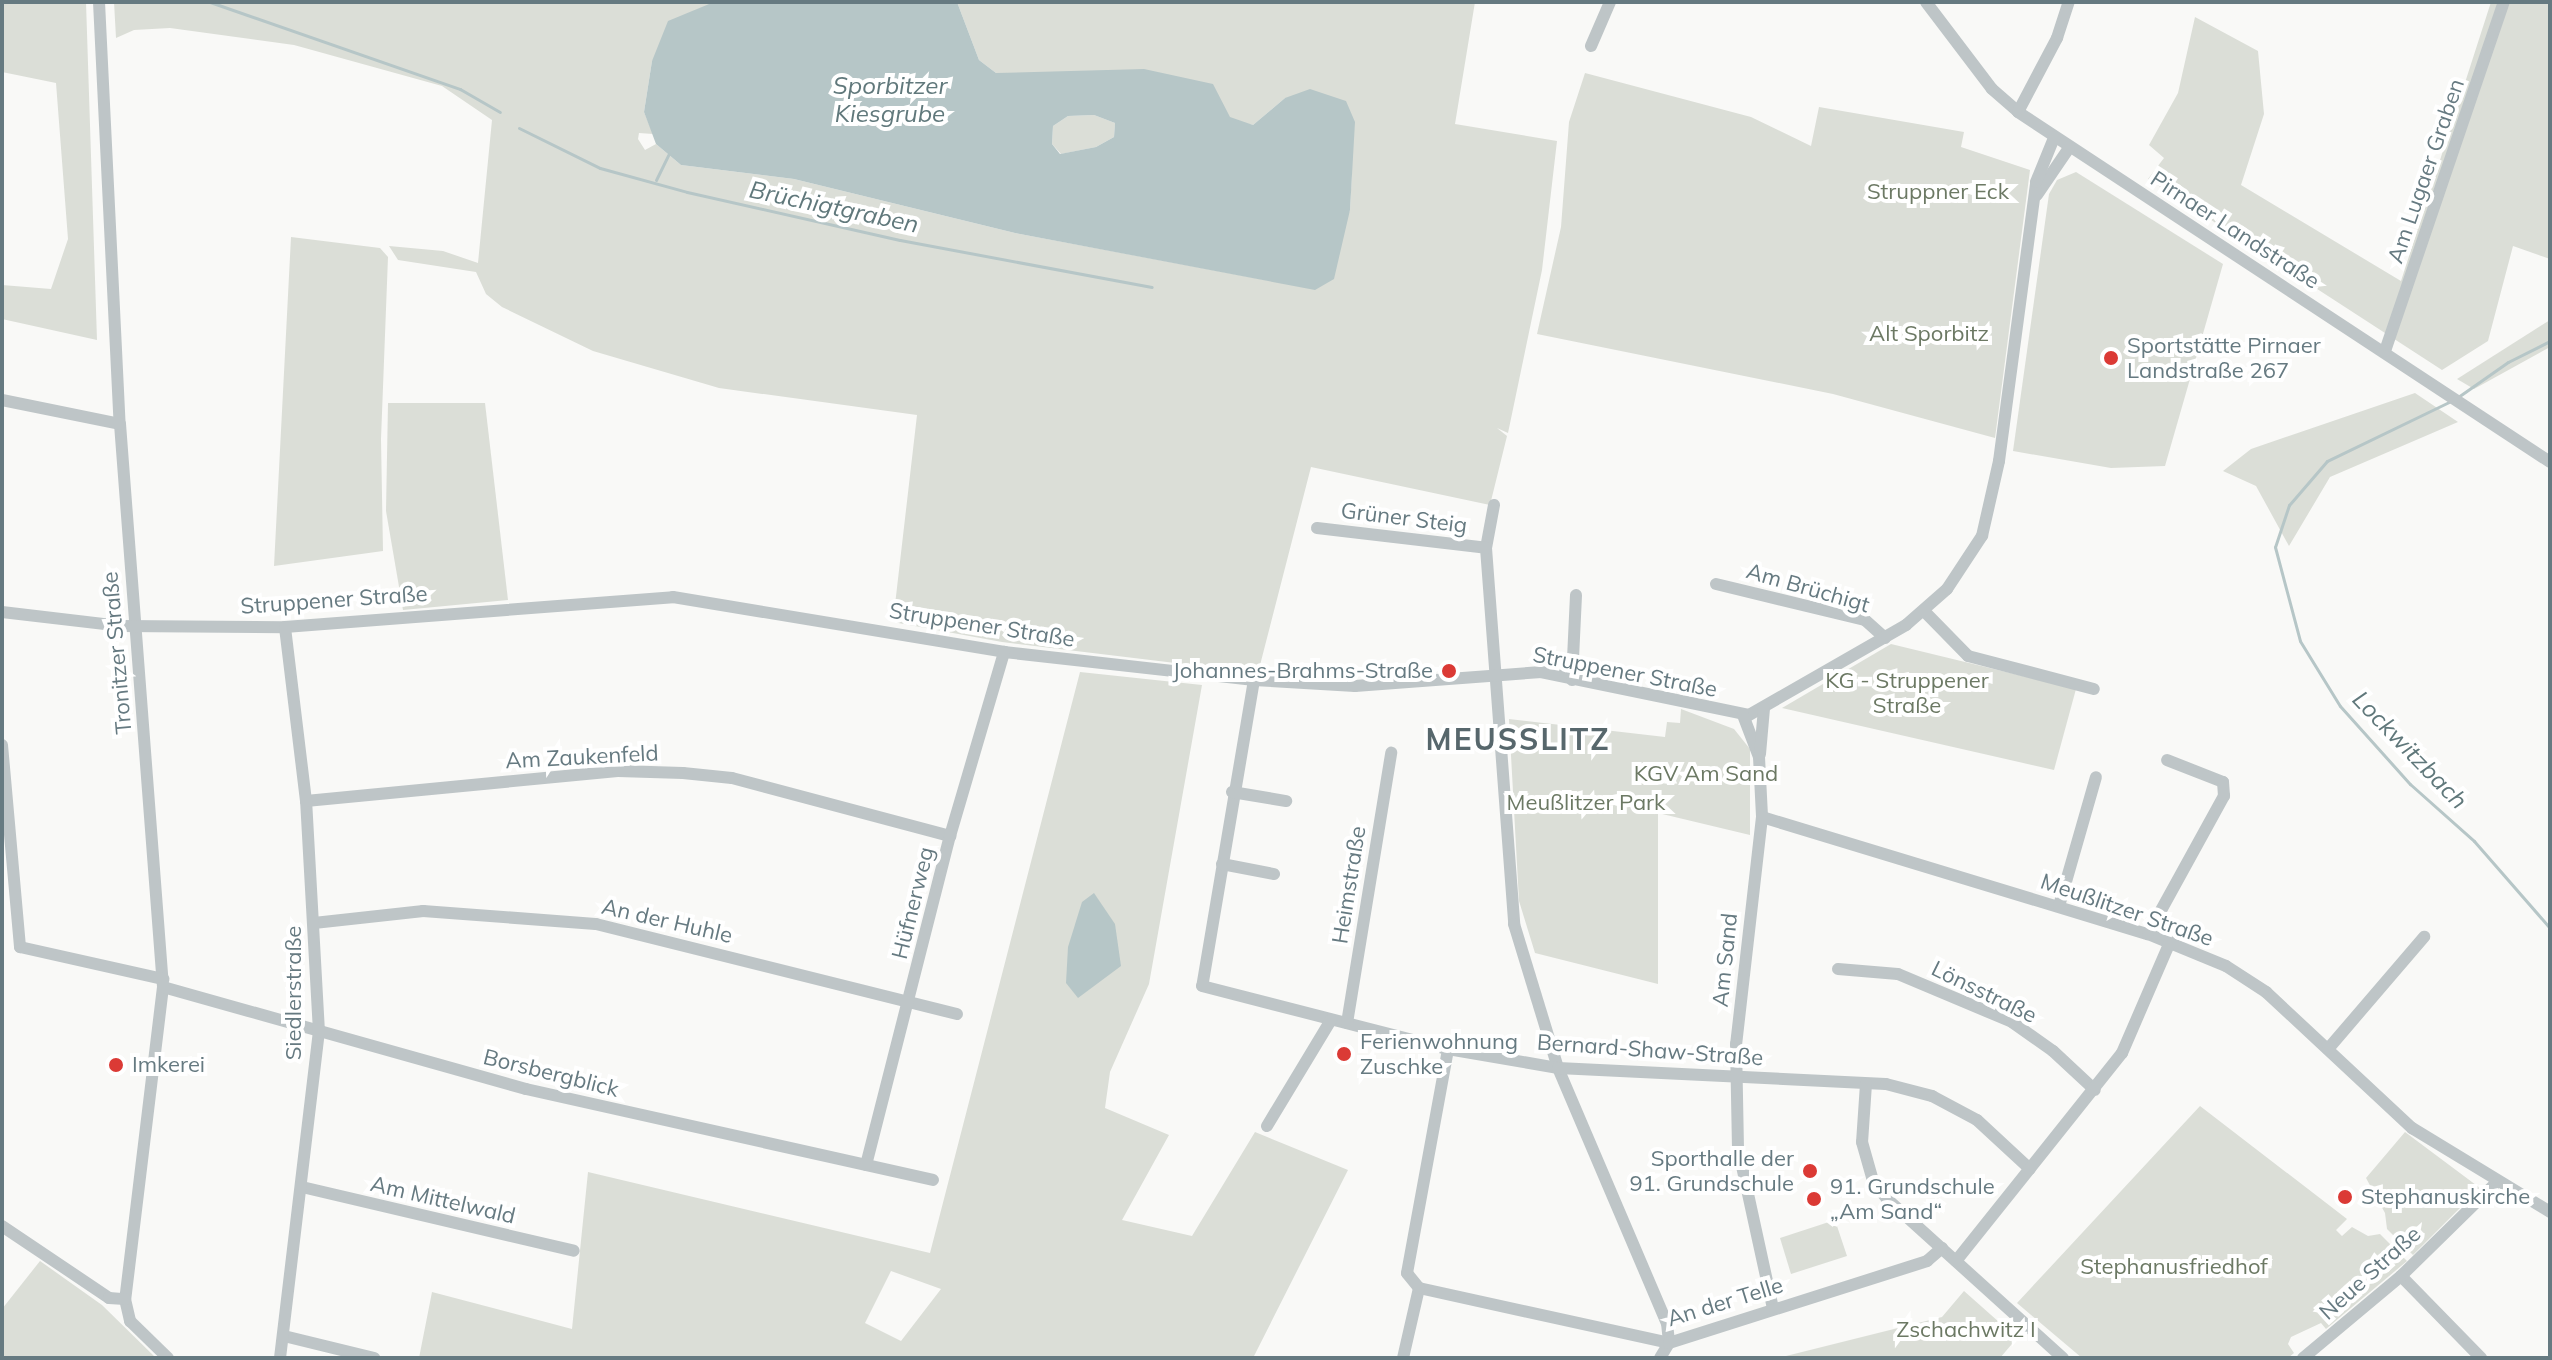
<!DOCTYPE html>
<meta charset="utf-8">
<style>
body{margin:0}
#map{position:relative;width:2552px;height:1360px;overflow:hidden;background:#f9f9f7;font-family:Mulish,sans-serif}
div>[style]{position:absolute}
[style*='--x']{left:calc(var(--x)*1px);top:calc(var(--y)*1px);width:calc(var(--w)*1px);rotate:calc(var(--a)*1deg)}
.green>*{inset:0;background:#dbded7}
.water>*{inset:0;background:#b6c6c7}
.stream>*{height:3px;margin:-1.5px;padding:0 1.5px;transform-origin:1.5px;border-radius:1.5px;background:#b6c6c7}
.minor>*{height:12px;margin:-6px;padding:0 6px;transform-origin:6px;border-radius:6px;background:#bec5c7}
.dots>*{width:22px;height:22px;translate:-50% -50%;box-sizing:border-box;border:4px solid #fff;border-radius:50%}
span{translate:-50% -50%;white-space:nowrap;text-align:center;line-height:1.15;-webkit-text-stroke:8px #fff;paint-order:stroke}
.street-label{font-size:22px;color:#667a81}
.park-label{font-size:22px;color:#6c7964}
.poi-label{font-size:22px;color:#667a81}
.left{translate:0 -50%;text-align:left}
.right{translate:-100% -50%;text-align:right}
.water-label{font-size:24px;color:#60787b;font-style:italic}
.district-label{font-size:30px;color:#57676c;font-weight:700;letter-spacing:2px}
.frame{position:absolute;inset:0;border:4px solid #667a81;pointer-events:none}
</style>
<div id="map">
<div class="green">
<div style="clip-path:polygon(2px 2px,86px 2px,97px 340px,2px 319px,2px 285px,51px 289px,68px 239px,56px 83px,2px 72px)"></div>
<div style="clip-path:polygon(114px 2px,714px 2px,652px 61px,644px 112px,653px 134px,639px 133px,638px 139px,645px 150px,656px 144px,681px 165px,794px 179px,1015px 233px,1314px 289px,1350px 210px,1352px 170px,1285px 98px,1253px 125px,996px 73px,979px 60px,957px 2px,1475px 2px,1455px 124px,1557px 141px,1542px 270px,1508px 433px,1497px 428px,1507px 436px,1490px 505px,1311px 467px,1258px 673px,1002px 642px,893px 622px,917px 415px,719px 388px,593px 351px,502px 307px,486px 294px,476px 272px,398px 260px,389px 246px,443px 251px,478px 263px,492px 120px,442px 86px,294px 45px,170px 28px,134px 30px,116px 38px)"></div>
<div style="clip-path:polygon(2491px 2px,2550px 2px,2550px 259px,2513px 246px,2488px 341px,2442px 370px,2148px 179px,2164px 158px,2149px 145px,2178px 93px,2195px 17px,2258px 51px,2264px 114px,2241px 185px,2401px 281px)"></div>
<div style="clip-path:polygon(1585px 73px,1751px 117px,1811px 146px,1819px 107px,1964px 132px,1961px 147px,2030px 170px,1995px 438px,1833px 394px,1537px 334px,1561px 227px,1569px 122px)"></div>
<div style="clip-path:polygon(1094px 115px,1115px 123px,1114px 137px,1096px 147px,1061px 154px,1052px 144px,1053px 126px,1068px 116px)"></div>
<div style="clip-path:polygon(2076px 172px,2223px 264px,2165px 466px,2111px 468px,2013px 451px,2049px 194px,2057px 180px)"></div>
<div style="clip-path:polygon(291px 237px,380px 248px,388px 257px,381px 439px,383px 551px,274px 566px)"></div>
<div style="clip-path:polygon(2550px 320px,2550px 347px,2474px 389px,2457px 379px)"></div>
<div style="clip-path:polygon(2415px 393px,2458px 422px,2330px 477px,2289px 546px,2256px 486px,2223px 471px,2251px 449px)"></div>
<div style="clip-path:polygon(388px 403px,485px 403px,508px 600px,403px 610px,386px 511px)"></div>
<div style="clip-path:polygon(1891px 644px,2076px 689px,2054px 770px,1782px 708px)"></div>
<div style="clip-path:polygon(evenodd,1080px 672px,1202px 685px,1149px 984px,1110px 1072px,1105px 1108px,1169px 1135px,1122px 1220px,1192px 1236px,1255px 1132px,1348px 1170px,1253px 1358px,419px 1358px,432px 1292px,572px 1329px,588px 1172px,930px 1253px,1080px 672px,891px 1271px,941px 1289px,901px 1341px,865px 1323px,891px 1271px)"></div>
<div style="clip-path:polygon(1681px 709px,1734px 729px,1750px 749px,1750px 835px,1658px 813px,1658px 984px,1535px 953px,1519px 901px,1509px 719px,1665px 737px,1667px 722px,1680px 723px)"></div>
<div style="clip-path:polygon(2200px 1106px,2347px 1219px,2336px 1230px,2342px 1236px,2352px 1227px,2368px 1236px,2380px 1234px,2407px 1261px,2326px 1329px,2321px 1323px,2291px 1337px,2288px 1344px,2294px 1353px,2288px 1358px,2082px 1358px,2017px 1303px)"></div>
<div style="clip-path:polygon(2405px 1132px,2480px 1188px,2413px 1255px,2387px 1229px,2385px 1213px,2366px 1178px)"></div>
<div style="clip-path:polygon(1835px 1220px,1847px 1256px,1791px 1274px,1780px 1238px)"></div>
<div style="clip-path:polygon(40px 1261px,102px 1305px,156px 1358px,2px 1358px,2px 1309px)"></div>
<div style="clip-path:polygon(1964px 1291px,2017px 1338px,2000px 1358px,1778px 1358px,1942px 1317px)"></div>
</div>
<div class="water">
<div style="clip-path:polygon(evenodd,714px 2px,957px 2px,979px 60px,996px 73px,1144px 69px,1213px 84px,1230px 117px,1253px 125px,1285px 98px,1310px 89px,1346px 101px,1355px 122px,1350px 210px,1334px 279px,1315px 290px,1015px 233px,794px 179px,681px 165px,656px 144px,644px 112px,652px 61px,668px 21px,714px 2px,1094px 115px,1115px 123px,1114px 137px,1096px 147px,1060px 154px,1052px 144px,1053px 126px,1068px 116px,1094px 115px)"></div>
<div style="clip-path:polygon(1094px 893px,1115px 924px,1121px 966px,1078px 998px,1066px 983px,1068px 947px,1082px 902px)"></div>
</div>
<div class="stream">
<div style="--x:210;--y:2;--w:265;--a:19.2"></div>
<div style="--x:460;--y:89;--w:46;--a:29.9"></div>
<div style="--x:519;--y:128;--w:90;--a:26.3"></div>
<div style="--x:600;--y:168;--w:90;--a:15.4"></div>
<div style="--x:687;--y:192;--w:218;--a:12.7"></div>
<div style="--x:900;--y:240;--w:256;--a:10.6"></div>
<div style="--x:656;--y:180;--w:28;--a:-64"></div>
<div style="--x:2458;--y:397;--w:61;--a:-35"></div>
<div style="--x:2508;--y:362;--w:47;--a:-26.6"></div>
<div style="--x:2451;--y:401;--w:138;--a:154.2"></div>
<div style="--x:2327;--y:461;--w:58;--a:130.8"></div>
<div style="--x:2289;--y:505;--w:44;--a:108.4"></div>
<div style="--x:2275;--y:547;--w:97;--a:75.1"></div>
<div style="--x:2300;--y:641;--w:76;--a:58.4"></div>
<div style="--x:2340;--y:706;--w:105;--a:48.1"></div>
<div style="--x:2410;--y:784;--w:86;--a:41.7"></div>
<div style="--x:2474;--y:841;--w:116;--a:48.9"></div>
</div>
<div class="minor">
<div style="--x:99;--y:2;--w:423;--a:87.2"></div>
<div style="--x:120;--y:424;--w:565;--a:85.63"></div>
<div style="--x:163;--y:987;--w:314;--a:96.9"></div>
<div style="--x:125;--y:1299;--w:23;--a:77"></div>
<div style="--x:130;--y:1321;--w:53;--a:44.2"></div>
<div style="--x:1926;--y:2;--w:109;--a:52.8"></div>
<div style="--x:1992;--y:89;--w:35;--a:41"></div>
<div style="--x:2018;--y:112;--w:637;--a:33.34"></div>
<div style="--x:1591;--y:46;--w:48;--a:-66.6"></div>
<div style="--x:2018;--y:112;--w:84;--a:-62.2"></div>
<div style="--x:2057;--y:38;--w:38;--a:-72"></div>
<div style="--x:2037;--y:195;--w:57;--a:-55.8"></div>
<div style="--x:2385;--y:351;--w:369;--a:-71.2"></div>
<div style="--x:2;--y:400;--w:120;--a:11.5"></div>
<div style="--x:1494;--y:505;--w:44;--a:100.5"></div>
<div style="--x:1486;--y:548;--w:377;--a:85.7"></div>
<div style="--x:1514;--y:924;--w:151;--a:73"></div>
<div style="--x:1558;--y:1068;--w:277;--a:66.9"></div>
<div style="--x:1667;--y:1323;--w:20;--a:84"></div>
<div style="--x:1669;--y:1343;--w:17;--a:121"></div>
<div style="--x:1317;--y:528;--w:170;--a:6.7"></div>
<div style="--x:1716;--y:584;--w:153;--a:13.6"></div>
<div style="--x:1865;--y:620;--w:27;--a:42"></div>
<div style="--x:1924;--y:611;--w:63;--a:45.6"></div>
<div style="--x:1968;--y:656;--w:130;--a:14.7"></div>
<div style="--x:2;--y:612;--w:121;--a:6.7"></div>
<div style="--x:122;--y:626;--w:163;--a:0.4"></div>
<div style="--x:285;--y:627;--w:389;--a:-4.4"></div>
<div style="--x:673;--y:597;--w:336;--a:9.4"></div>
<div style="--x:1004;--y:652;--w:252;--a:6.4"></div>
<div style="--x:1254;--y:680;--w:101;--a:3.4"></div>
<div style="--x:1355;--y:686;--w:187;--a:-4.3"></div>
<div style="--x:1541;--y:672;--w:212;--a:11.7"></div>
<div style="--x:1749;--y:715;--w:181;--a:-29.8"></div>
<div style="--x:1906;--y:625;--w:55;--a:-41.3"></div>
<div style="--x:1947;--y:589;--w:64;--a:-56.6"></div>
<div style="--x:1982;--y:536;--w:77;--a:-77.2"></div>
<div style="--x:1999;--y:461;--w:281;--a:-82.4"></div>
<div style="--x:2036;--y:182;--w:48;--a:-67.8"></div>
<div style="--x:1254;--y:680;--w:310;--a:99.6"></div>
<div style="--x:1202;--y:986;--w:254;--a:14.4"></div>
<div style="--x:1448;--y:1049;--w:112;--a:9.8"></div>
<div style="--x:1558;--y:1068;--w:328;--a:2.8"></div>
<div style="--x:1886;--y:1084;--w:48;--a:14.6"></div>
<div style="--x:1932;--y:1096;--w:51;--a:28.1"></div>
<div style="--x:1977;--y:1120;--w:72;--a:42.8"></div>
<div style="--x:1572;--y:680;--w:85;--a:-87.3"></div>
<div style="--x:1743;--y:715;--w:45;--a:69.1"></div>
<div style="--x:1759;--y:757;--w:60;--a:87.1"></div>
<div style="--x:1762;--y:817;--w:228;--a:96.5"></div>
<div style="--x:1736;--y:1044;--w:104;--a:88.9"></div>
<div style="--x:1738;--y:1148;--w:165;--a:77.7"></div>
<div style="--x:2;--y:745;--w:203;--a:84.9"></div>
<div style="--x:20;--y:947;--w:147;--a:12.6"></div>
<div style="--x:1760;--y:754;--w:46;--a:-85"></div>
<div style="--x:1232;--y:792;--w:55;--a:9.5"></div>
<div style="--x:306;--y:801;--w:313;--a:-5.5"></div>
<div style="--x:618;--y:771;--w:65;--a:1.8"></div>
<div style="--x:683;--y:773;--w:49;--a:5.8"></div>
<div style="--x:732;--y:778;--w:226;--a:14.9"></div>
<div style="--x:1762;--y:817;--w:403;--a:16.9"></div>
<div style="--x:2148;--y:934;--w:84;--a:22.3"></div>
<div style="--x:2226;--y:966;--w:48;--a:33"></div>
<div style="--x:2266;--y:992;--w:200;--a:43"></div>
<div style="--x:2412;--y:1128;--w:162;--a:31.3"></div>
<div style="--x:1222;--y:864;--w:53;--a:10.9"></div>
<div style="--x:2059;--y:906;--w:134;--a:-74"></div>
<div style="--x:314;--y:923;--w:110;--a:-6.3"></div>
<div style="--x:423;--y:911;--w:173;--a:4.3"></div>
<div style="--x:596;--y:924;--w:372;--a:14"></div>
<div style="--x:2148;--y:934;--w:158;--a:-61.2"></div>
<div style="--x:2224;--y:796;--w:14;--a:-94"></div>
<div style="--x:2223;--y:782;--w:60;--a:-158.6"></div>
<div style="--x:1838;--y:969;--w:60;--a:4.8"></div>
<div style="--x:1898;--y:974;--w:124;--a:22.8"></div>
<div style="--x:2012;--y:1022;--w:50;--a:35.3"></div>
<div style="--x:2053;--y:1051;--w:57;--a:42.9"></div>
<div style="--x:163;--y:987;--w:377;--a:15.7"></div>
<div style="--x:526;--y:1089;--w:417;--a:12.6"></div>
<div style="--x:1347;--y:1023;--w:274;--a:-80.7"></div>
<div style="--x:2328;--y:1049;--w:148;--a:-49.4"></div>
<div style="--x:1866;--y:1084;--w:58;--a:93.9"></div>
<div style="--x:1862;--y:1142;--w:41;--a:74.2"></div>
<div style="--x:1873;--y:1181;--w:23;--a:52"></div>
<div style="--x:1887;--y:1199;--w:237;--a:42.1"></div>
<div style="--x:1267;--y:1126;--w:124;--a:-58.9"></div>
<div style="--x:866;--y:1165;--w:340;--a:-75.7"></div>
<div style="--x:950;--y:836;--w:192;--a:-73.6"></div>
<div style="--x:302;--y:1187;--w:279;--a:13.2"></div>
<div style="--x:2;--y:1226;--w:129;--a:33.9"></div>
<div style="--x:109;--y:1298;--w:16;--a:4"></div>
<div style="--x:1956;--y:1261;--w:266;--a:-51.4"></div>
<div style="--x:2122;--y:1053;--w:121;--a:-66.6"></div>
<div style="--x:2401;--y:1276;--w:115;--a:45.7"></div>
<div style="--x:1419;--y:1288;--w:256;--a:12.4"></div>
<div style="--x:1669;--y:1343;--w:271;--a:-17.6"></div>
<div style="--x:1927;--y:1261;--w:20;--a:-41"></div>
<div style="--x:284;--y:1336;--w:93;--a:13.7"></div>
<div style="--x:280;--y:1358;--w:328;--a:-83.2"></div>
<div style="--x:319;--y:1032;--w:231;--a:-93.2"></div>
<div style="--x:306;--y:801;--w:175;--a:-96.9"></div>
<div style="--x:1403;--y:1358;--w:72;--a:-77.1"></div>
<div style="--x:1419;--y:1288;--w:19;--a:-129"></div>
<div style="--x:1407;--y:1273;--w:228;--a:-79.6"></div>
<div style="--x:2303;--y:1358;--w:128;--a:-39.9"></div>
<div style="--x:2401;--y:1276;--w:134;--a:-44.4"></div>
</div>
<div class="dots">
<div style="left:2111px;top:358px;background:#db3a35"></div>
<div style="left:1449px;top:671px;background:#db3a35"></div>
<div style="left:1344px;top:1054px;background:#db3a35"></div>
<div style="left:116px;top:1065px;background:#db3a35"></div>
<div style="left:1810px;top:1171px;background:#db3a35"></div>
<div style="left:2345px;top:1197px;background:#db3a35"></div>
<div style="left:1814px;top:1199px;background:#db3a35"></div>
</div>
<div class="street-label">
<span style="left:2426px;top:171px;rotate:-71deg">Am Lugaer Graben</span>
<span style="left:2235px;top:230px;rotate:33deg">Pirnaer Landstraße</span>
<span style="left:1404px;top:518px;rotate:7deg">Grüner Steig</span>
<span style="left:1808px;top:588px;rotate:16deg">Am Brüchigt</span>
<span style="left:334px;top:600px;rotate:-4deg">Struppener Straße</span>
<span style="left:982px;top:625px;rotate:9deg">Struppener Straße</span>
<span style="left:117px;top:653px;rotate:-95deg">Tronitzer Straße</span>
<span style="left:1625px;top:672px;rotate:11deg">Struppener Straße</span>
<span style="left:582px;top:757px;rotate:-3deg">Am Zaukenfeld</span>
<span style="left:1349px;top:885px;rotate:-81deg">Heimstraße</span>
<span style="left:913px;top:903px;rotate:-76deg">Hüfnerweg</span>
<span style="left:2127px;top:910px;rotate:19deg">Meußlitzer Straße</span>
<span style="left:667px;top:921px;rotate:13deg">An der Huhle</span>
<span style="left:1725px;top:960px;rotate:-84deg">Am Sand</span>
<span style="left:1984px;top:992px;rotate:26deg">Lönsstraße</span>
<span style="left:294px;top:993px;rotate:-90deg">Siedlerstraße</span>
<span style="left:1650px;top:1050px;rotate:4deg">Bernard-Shaw-Straße</span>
<span style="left:551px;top:1073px;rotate:14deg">Borsbergblick</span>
<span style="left:443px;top:1200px;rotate:13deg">Am Mittelwald</span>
<span style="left:2370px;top:1273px;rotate:-42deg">Neue Straße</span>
<span style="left:1725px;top:1302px;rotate:-17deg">An der Telle</span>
</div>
<div class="park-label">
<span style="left:1938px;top:192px">Struppner Eck</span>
<span style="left:1929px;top:334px">Alt Sporbitz</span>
<span style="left:1907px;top:693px">KG - Struppener<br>Straße</span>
<span style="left:1706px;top:774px">KGV Am Sand</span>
<span style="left:1586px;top:803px">Meußlitzer Park</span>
<span style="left:2174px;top:1267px">Stephanusfriedhof</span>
<span style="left:1966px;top:1330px">Zschachwitz I</span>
</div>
<div class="poi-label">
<span class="left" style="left:2127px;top:358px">Sportstätte Pirnaer<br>Landstraße 267</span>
<span class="right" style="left:1433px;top:671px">Johannes-Brahms-Straße</span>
<span class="left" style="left:1360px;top:1054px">Ferienwohnung<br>Zuschke</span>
<span class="left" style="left:132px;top:1065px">Imkerei</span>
<span class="right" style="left:1794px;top:1171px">Sporthalle der<br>91. Grundschule</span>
<span class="left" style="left:1830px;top:1199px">91. Grundschule<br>„Am Sand“</span>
<span class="left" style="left:2361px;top:1197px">Stephanuskirche</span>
</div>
<div class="water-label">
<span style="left:890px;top:100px">Sporbitzer<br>Kiesgrube</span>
<span style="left:834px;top:207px;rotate:12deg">Brüchigtgraben</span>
<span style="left:2410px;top:750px;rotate:46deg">Lockwitzbach</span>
</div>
<div class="district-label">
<span style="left:1518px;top:739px">MEUSSLITZ</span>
</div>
<div class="frame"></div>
</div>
